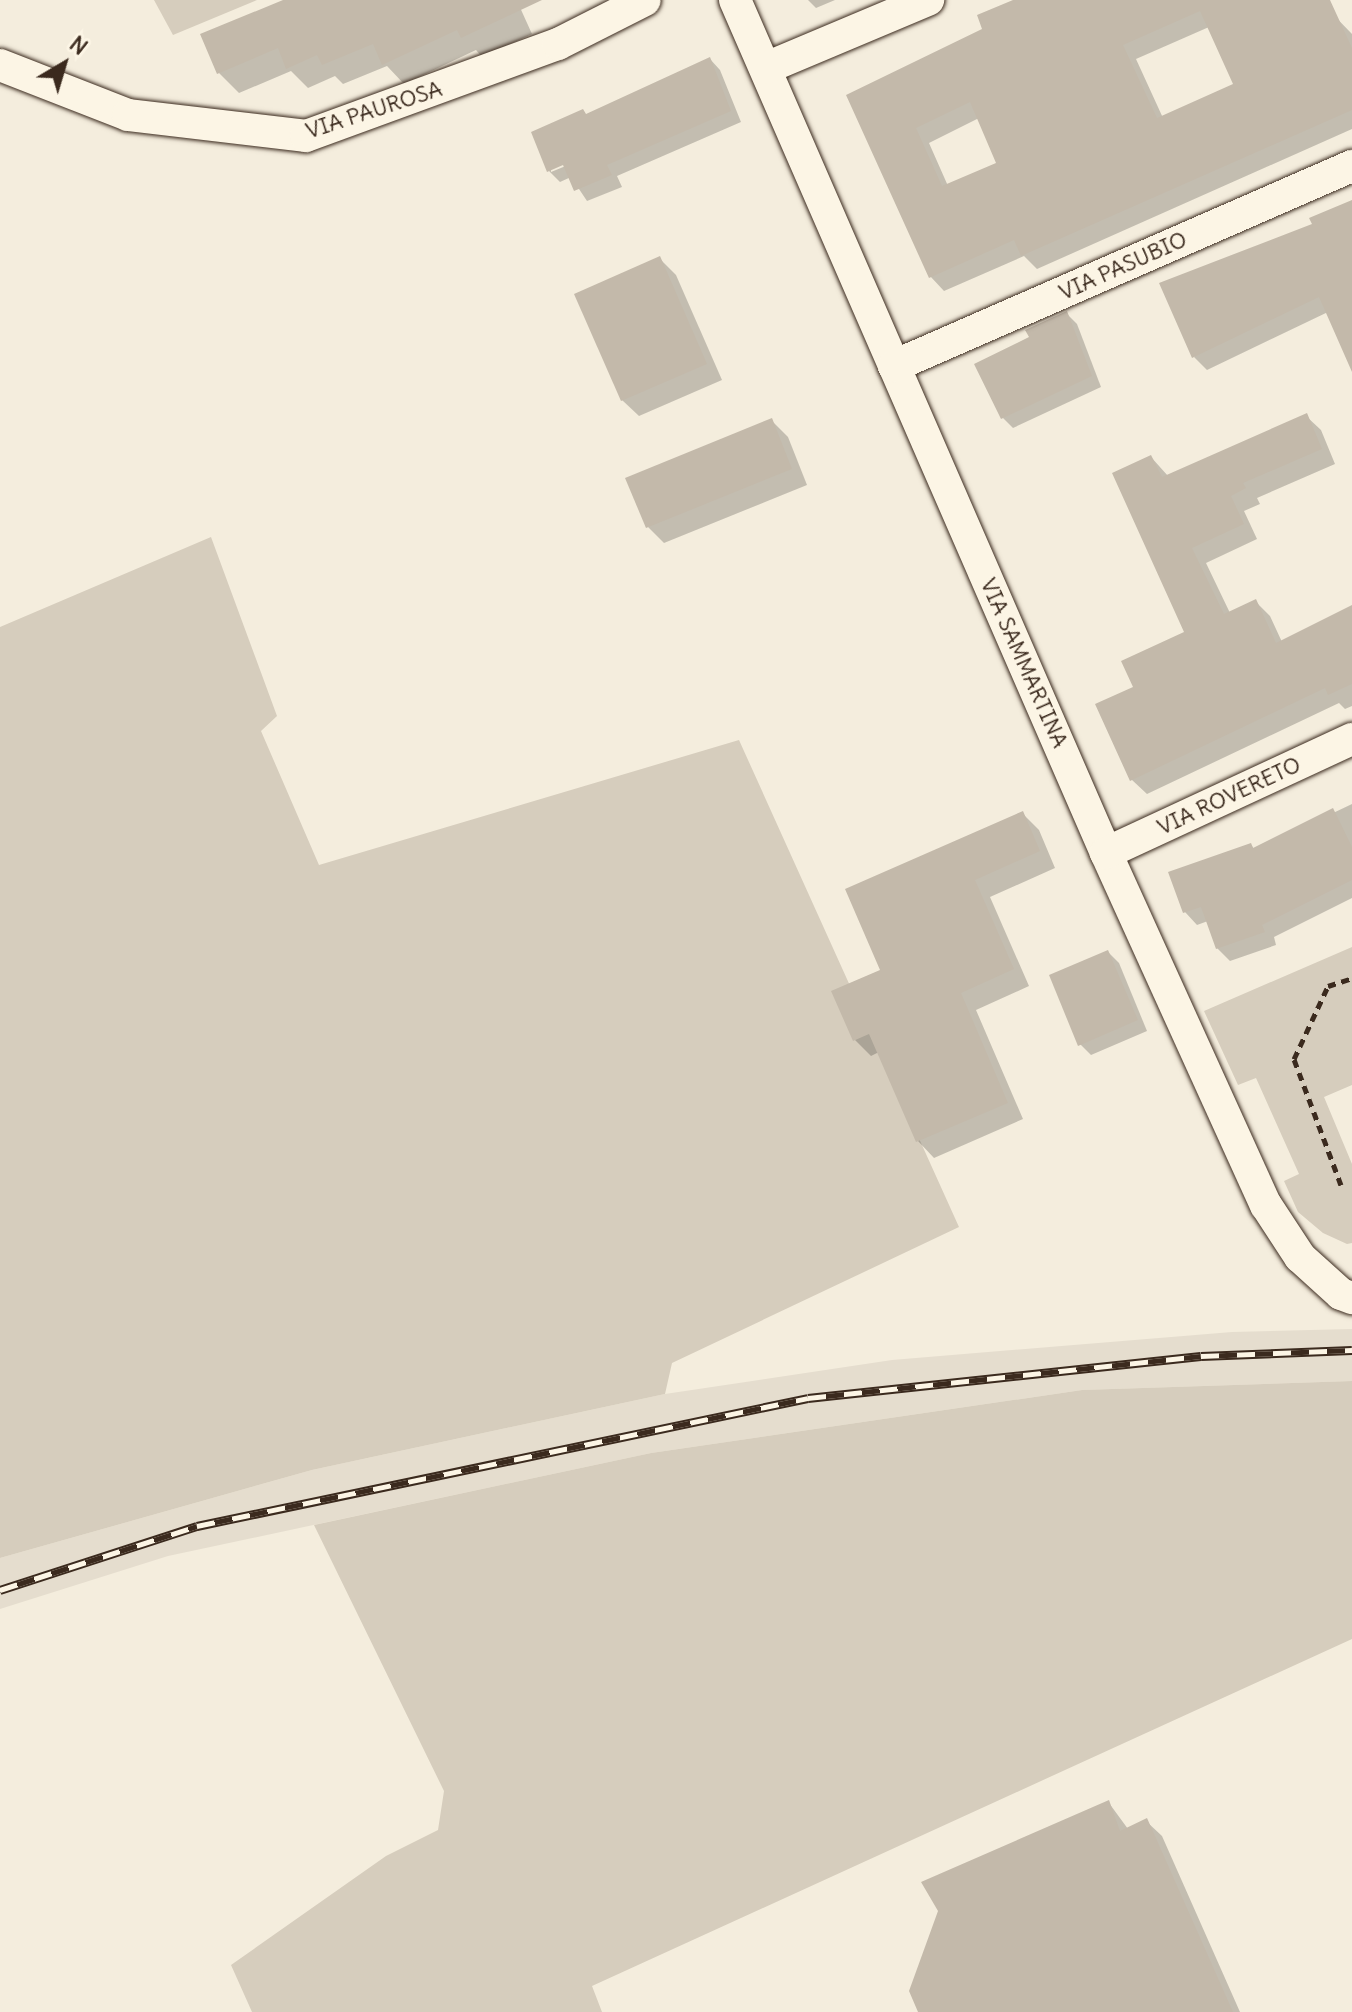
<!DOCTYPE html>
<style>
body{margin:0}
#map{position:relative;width:1352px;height:2012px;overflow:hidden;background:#f4eddd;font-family:Delius,sans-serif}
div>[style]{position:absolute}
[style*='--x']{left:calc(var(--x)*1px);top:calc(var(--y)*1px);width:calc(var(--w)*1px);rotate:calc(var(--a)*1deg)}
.built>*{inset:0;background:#e5ddce}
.green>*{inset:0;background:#d6cdbd}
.shadow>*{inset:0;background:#0003}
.building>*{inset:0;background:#c3b9aa}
.path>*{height:5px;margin-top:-2.5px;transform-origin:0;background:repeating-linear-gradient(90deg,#3b2a1e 0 8px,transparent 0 14px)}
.roads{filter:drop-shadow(0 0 2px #3b2a1e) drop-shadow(0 0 2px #3b2a1e)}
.minor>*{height:32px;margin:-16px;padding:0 16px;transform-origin:16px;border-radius:16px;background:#fcf5e5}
.rail>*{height:9px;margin-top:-4.5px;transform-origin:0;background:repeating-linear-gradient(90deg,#fcf5e5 0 18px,#3b2a1e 0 36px);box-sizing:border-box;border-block:2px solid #3b2a1e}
span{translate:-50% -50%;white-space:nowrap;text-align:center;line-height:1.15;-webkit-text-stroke:6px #fcf5e5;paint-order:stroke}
.street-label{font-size:22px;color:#3b2a1e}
.north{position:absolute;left:24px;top:24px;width:80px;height:80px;-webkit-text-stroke:6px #fcf5e5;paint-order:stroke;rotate:38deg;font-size:22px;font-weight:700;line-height:32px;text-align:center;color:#3b2a1e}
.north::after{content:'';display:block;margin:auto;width:28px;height:36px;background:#3b2a1e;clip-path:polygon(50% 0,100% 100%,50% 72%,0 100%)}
</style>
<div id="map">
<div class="built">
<div style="clip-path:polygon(1352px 1329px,1352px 1381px,1082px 1390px,651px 1453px,168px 1556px,0 1609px,0 1558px,312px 1470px,665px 1394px,892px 1360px,1232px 1332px)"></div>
</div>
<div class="green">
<div style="clip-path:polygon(154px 0,257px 0,173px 35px)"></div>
<div style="clip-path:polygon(211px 537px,277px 716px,261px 731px,319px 865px,739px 740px,959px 1227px,672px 1363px,665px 1394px,312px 1470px,0 1558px,0 627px)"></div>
<div style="clip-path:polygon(1352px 947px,1352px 1085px,1324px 1097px,1352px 1164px,1352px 1243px,1347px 1244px,1323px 1233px,1298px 1212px,1284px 1181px,1299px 1174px,1256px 1078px,1238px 1085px,1204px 1011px)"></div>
<div style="clip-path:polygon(1352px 1381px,1352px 1639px,592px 1986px,602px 2012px,252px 2012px,231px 1965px,386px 1856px,438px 1830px,444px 1791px,314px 1525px,651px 1453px,1082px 1390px)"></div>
</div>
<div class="shadow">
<div style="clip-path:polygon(288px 0,524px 0,518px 3px,532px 34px,482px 57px,476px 50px,404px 84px,387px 66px,343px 84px,335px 76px,308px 88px,291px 71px,239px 93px,219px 73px)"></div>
<div style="clip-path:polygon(808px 0,835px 0,816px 8px)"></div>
<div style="clip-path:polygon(evenodd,1033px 0,1319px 0,1352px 34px,1352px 129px,1037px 269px,1024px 256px,944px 291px,930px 276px,849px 96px,985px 30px,1033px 0,1209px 27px,1236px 85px,1163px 118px,1136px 59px,1209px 27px,1033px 0,979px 118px,998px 164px,948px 186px,929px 143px,979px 118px)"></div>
<div style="clip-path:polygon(evenodd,710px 59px,720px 70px,741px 122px,617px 176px,622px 187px,587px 201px,571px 177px,560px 182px,549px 171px,587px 116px,710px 59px,572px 159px,573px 163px,551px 172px,551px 168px,572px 159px)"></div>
<div style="clip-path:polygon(1352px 202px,1352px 367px,1328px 312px,1207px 370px,1194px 357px,1314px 226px)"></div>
<div style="clip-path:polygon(660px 259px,676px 275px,722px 380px,639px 416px,622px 400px)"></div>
<div style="clip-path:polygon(1067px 314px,1077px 324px,1101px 387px,1013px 428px,1003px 418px,1032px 338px)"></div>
<div style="clip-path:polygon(1306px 416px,1321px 430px,1335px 464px,1257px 498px,1260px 504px,1244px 511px,1257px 539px,1206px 563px,1230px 613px,1256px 602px,1270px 616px,1282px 642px,1352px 612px,1352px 706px,1345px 709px,1339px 703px,1147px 794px,1132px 780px,1136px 688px,1187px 633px,1151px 457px,1168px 476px)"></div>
<div style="clip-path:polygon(771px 420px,788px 437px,807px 485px,664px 543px,648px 527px)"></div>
<div style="clip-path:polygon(1352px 804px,1352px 898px,1274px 937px,1276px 945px,1230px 961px,1217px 948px,1208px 921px,1197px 925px,1185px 912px,1251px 845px,1255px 850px)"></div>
<div style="clip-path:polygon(1023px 814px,1039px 830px,1055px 868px,990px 897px,1029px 986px,976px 1010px,1023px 1119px,934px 1158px,918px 1141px,879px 1052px,871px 1056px,855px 1040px,882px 971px)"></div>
<div style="clip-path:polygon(1108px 952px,1119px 963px,1147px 1031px,1091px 1055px,1080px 1044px)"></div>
<div style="clip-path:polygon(1109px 1803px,1128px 1829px,1146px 1821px,1162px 1836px,1240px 2012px,920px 2012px)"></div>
</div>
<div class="building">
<div style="clip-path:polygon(283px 0,542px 0,461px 38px,457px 30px,382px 65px,373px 44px,322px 65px,317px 55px,286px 69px,278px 48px,217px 74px,200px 34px)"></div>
<div style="clip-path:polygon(evenodd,1013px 0,1330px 0,1352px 48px,1352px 110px,1021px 256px,1014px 240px,929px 278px,846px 95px,982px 29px,977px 15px,1013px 0,1200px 11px,1233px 84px,1157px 118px,1123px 45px,1200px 11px,1013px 0,970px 102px,996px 163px,942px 186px,916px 128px,970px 102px)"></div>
<div style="clip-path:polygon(710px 57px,731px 111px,607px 165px,612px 175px,574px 191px,563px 165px,547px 172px,531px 132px,583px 109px,586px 114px)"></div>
<div style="clip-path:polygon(1352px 200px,1352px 372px,1319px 297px,1192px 358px,1159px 283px,1312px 224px,1309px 218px)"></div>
<div style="clip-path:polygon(660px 256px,707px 364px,621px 401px,574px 294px)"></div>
<div style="clip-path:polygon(1067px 311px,1092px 376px,1001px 419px,974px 364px,1029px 337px,1025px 330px)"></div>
<div style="clip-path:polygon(1307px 413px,1322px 449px,1243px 483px,1246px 488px,1231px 496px,1244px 524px,1192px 548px,1224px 614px,1256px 599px,1276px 643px,1352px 605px,1352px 684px,1328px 695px,1325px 688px,1130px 781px,1095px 704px,1133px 687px,1121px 661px,1184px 632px,1112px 473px,1151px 455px,1162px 477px)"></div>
<div style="clip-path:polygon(772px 418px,792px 469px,646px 528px,625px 478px)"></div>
<div style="clip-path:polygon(1333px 808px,1352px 847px,1352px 880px,1262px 925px,1265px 932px,1216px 949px,1201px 907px,1183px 913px,1168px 872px,1251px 843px,1253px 848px)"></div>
<div style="clip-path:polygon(1023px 811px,1040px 851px,975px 880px,1014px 969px,961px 993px,1008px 1103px,916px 1142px,869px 1034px,853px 1041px,831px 991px,880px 970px,845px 889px)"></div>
<div style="clip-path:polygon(1108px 950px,1138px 1020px,1078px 1046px,1049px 975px)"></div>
<div style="clip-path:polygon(1109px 1800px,1120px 1831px,1147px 1818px,1233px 2012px,918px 2012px,909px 1991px,938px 1911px,921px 1882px)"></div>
</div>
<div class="path">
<div style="--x:1341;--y:1185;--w:134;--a:-110.5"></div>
<div style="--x:1294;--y:1059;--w:81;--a:-65"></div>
<div style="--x:1328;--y:986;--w:25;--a:-18"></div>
</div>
<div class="roads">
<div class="minor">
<div style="--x:735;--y:0;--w:930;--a:66.49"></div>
<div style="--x:1106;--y:853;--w:387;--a:65.6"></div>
<div style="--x:1266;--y:1205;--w:62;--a:56.8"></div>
<div style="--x:1300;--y:1257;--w:55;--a:42.1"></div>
<div style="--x:1341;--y:1294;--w:12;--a:20"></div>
<div style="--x:0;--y:65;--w:137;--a:21.3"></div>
<div style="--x:128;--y:115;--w:179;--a:6.7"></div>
<div style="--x:306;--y:136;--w:268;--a:-20.1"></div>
<div style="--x:558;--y:44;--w:97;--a:-26.8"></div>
<div style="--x:766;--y:68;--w:176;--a:-22.8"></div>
<div style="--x:894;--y:366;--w:500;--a:-23.6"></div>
<div style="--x:1106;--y:853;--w:271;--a:-24.9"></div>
</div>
</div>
<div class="rail">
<div style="--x:0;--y:1590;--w:207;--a:-18"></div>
<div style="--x:197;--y:1526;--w:624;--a:-11.83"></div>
<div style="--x:808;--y:1398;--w:395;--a:-6.1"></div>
<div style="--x:1201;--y:1356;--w:151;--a:-2.3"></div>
</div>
<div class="street-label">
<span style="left:374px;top:110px;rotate:-18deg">VIA PAUROSA</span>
<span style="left:1123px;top:266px;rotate:-24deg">VIA PASUBIO</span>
<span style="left:1024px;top:663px;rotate:66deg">VIA SAMMARTINA</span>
<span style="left:1229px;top:796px;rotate:-25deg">VIA ROVERETO</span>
</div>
<div class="north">N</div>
</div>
